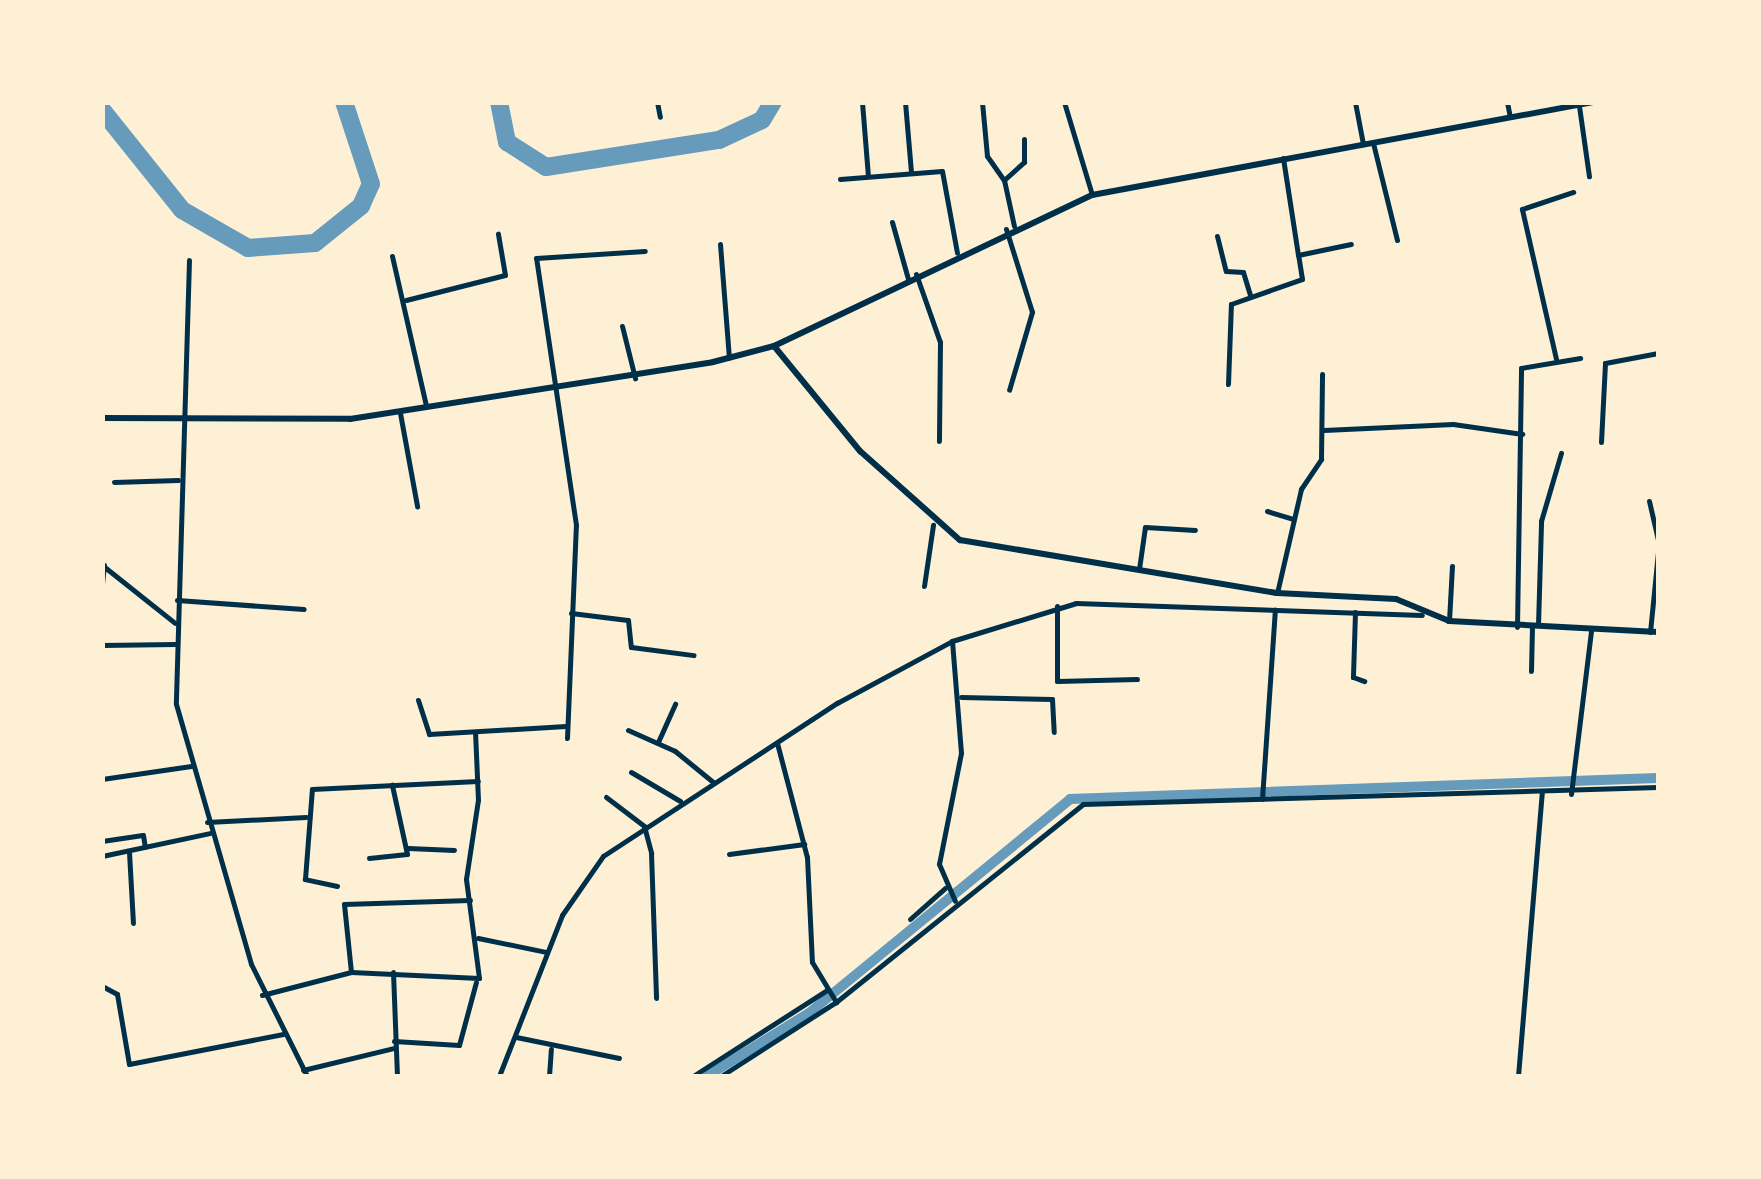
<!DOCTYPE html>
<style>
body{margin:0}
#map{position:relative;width:1761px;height:1179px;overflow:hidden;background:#fdf0d5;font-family:"IBM Plex Sans",sans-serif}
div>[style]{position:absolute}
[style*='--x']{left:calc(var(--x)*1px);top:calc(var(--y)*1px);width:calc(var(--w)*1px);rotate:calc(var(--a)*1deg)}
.canal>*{height:10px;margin:-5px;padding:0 5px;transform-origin:5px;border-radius:5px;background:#669bbc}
.river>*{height:18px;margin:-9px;padding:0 9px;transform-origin:9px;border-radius:9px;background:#669bbc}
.minor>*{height:5px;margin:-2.5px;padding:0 2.5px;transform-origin:2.5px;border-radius:2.5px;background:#003049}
.tertiary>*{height:6px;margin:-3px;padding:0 3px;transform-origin:3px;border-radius:3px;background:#003049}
.secondary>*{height:6px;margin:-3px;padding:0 3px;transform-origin:3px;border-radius:3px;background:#003049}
span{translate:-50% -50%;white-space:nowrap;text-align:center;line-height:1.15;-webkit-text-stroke:10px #fdf0d5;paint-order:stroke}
.frame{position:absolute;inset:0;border:105px solid #fdf0d5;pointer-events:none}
</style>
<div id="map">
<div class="canal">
<div style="--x:707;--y:1076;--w:120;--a:-31.7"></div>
<div style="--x:809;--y:1013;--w:338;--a:-39.3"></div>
<div style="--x:1070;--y:799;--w:588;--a:-2.05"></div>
</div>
<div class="river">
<div style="--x:499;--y:102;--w:41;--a:78.7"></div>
<div style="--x:507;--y:142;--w:46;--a:32.7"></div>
<div style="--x:546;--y:167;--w:175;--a:-8.9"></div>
<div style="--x:719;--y:140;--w:47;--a:-24.9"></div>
<div style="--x:762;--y:120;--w:21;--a:-59"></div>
<div style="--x:102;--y:110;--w:128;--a:51.3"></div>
<div style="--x:182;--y:210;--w:76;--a:29.9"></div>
<div style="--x:248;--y:248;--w:67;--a:-4.3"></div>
<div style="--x:315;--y:243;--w:59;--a:-38.8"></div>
<div style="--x:361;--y:206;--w:24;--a:-66"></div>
<div style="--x:371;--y:184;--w:86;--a:-108.2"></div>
</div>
<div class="minor">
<div style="--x:657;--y:102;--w:15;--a:79"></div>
<div style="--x:862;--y:102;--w:74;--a:85.4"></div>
<div style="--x:905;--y:102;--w:70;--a:85.1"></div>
<div style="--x:982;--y:102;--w:54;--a:84.7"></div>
<div style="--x:987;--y:156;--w:29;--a:55"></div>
<div style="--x:1004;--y:180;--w:47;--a:77.7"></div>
<div style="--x:1064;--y:102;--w:97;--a:73.2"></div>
<div style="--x:1355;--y:102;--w:43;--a:79.2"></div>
<div style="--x:1507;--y:102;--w:15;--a:79"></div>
<div style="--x:1579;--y:106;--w:71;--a:81.9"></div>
<div style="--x:1373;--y:143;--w:100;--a:76.1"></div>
<div style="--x:1283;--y:158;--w:98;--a:81.2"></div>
<div style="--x:1298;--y:255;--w:54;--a:-11.7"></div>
<div style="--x:840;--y:179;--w:102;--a:-4.5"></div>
<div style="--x:942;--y:171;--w:83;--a:79.6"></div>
<div style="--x:1004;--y:180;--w:27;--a:-42"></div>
<div style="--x:1024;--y:162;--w:23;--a:-90"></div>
<div style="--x:892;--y:222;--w:59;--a:74.3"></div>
<div style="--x:1006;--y:229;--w:87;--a:72.6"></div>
<div style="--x:1032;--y:312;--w:81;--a:106.4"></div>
<div style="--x:1217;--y:236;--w:36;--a:76"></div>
<div style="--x:1226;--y:271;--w:17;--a:3"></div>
<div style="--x:1243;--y:272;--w:24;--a:73"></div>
<div style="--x:720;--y:244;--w:114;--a:85.5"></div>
<div style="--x:392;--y:256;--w:154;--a:77.2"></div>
<div style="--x:189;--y:260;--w:444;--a:91.7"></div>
<div style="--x:176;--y:704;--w:271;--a:73.9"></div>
<div style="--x:251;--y:964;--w:125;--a:63.4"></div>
<div style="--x:916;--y:274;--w:72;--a:70.6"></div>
<div style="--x:940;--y:342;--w:99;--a:90.6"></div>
<div style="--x:406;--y:300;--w:102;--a:-14.2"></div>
<div style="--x:505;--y:275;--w:42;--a:-99.7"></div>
<div style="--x:622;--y:326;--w:54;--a:76"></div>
<div style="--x:1556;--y:359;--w:154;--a:-102.8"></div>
<div style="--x:1522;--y:209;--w:54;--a:-18.4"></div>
<div style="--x:1228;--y:384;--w:80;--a:-87.9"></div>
<div style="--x:1231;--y:304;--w:75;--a:-19.4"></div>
<div style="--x:1302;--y:279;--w:24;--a:-99"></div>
<div style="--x:400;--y:413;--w:95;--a:79.6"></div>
<div style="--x:1324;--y:430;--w:129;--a:-2.7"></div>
<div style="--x:1453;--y:424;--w:70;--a:8.2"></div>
<div style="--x:1601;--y:442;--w:79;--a:-87.1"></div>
<div style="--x:1605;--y:363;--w:54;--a:-10.7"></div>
<div style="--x:114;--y:482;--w:64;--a:-1.8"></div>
<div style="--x:1649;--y:501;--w:40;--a:77"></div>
<div style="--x:1267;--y:511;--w:27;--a:17"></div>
<div style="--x:102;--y:565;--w:93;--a:38.5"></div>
<div style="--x:1139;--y:569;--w:42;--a:-81.9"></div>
<div style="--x:1145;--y:527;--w:50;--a:3.4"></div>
<div style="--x:102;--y:584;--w:19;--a:-84"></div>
<div style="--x:924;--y:586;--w:62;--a:-81.6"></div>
<div style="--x:1277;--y:593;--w:107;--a:-77"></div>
<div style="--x:1301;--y:489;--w:36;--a:-56"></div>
<div style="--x:1321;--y:459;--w:85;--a:-89.3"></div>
<div style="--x:177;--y:600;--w:127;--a:4.1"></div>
<div style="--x:1057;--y:606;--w:75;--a:90"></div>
<div style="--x:1057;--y:681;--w:80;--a:-1.4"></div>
<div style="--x:1355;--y:612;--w:65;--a:91.8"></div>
<div style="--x:1353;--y:677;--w:12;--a:20"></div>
<div style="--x:571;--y:613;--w:57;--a:7"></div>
<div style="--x:628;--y:620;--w:27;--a:84"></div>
<div style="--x:631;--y:647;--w:63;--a:7.4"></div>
<div style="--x:1449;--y:621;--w:55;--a:-86.9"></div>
<div style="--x:1538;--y:625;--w:104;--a:-88.3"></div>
<div style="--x:1541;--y:521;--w:71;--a:-73.6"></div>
<div style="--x:1517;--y:627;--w:259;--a:-89.1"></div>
<div style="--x:1521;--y:368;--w:60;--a:-9.6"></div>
<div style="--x:1650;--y:632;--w:80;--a:-84.3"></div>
<div style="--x:952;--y:641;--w:112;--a:85.4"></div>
<div style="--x:961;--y:753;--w:113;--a:101.2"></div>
<div style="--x:939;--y:864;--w:40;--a:66.6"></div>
<div style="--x:102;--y:645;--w:73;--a:-0.8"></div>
<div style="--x:1531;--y:671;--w:43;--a:-88.7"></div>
<div style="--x:961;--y:697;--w:91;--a:1.3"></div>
<div style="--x:1052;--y:699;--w:33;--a:87"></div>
<div style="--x:418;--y:700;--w:36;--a:72"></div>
<div style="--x:429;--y:734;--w:137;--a:-3.3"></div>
<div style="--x:628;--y:730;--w:51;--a:24.1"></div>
<div style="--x:675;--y:751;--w:49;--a:39.2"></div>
<div style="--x:567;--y:738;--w:213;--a:-87.6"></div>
<div style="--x:576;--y:525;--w:270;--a:-98.5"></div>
<div style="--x:536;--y:258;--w:109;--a:-3.7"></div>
<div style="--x:658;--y:742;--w:42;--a:-65.9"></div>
<div style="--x:777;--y:743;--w:118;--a:75.3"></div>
<div style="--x:807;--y:857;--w:105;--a:87.3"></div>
<div style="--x:812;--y:962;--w:47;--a:59"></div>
<div style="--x:631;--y:772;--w:57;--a:30.6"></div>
<div style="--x:102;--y:779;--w:90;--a:-8.3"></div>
<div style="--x:1571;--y:794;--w:165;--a:-83"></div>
<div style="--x:606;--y:797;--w:48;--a:37.3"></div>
<div style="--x:644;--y:826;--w:28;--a:75"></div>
<div style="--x:651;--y:853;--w:145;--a:88"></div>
<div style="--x:1262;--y:799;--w:190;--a:-86.1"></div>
<div style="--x:207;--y:822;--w:99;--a:-2.9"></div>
<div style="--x:102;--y:841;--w:41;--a:-8.3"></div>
<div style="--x:143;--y:835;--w:12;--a:81"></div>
<div style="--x:408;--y:848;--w:46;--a:2.5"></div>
<div style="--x:129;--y:852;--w:71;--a:86.8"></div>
<div style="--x:729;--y:854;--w:76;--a:-7.6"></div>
<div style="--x:102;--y:856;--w:110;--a:-12"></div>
<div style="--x:369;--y:858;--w:38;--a:-6"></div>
<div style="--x:407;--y:854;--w:71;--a:-102.3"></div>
<div style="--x:337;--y:886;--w:33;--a:-168"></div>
<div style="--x:305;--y:879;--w:90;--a:-85.6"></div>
<div style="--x:312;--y:789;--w:166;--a:-2.8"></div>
<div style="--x:910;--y:919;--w:47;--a:-41.5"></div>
<div style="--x:478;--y:938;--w:69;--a:11.6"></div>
<div style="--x:351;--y:972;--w:68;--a:-95.9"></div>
<div style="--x:344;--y:904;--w:126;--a:-1.8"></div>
<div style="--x:393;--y:972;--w:104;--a:87.8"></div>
<div style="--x:102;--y:986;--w:17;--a:28"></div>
<div style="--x:117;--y:994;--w:71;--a:80.3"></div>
<div style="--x:129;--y:1064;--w:157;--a:-11"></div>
<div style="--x:262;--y:995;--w:92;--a:-14.5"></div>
<div style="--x:351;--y:972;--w:128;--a:2.7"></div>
<div style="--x:479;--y:978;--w:100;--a:-97.5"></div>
<div style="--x:466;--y:879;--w:80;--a:-81.4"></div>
<div style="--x:478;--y:800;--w:68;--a:-92.5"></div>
<div style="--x:516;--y:1037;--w:105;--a:11.5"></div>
<div style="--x:394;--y:1041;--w:65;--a:3.5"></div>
<div style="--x:459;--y:1045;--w:65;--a:-74.9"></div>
<div style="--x:303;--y:1070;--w:94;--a:-13.6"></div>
<div style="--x:499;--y:1076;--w:173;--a:-68.6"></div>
<div style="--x:562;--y:915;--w:72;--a:-55.2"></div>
<div style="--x:603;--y:856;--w:280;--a:-33.2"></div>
<div style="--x:837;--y:703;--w:131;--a:-28.3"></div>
<div style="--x:952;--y:641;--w:130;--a:-17"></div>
<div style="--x:1076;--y:603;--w:346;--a:2"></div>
<div style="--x:549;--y:1076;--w:27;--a:-86"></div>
<div style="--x:693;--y:1076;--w:159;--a:-32.7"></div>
<div style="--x:721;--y:1076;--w:137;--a:-32.8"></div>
<div style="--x:836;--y:1002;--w:317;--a:-38.7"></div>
<div style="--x:1083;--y:804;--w:575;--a:-1.69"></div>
<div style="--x:1518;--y:1076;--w:284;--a:-85.2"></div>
</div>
<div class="tertiary">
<div style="--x:774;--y:346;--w:136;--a:50.7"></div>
<div style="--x:860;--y:451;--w:134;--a:41.7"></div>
<div style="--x:960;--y:540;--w:321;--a:9.5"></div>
<div style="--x:1277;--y:593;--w:119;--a:2.9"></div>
<div style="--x:1396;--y:599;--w:57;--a:22.5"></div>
<div style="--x:1449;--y:621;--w:209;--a:3"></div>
</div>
<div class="secondary">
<div style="--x:102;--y:418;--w:248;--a:0.2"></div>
<div style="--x:350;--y:419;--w:367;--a:-8.9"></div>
<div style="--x:713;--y:362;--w:63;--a:-14.7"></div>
<div style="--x:774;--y:346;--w:352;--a:-25.4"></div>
<div style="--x:1092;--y:195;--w:511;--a:-10.5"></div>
</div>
<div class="frame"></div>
</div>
